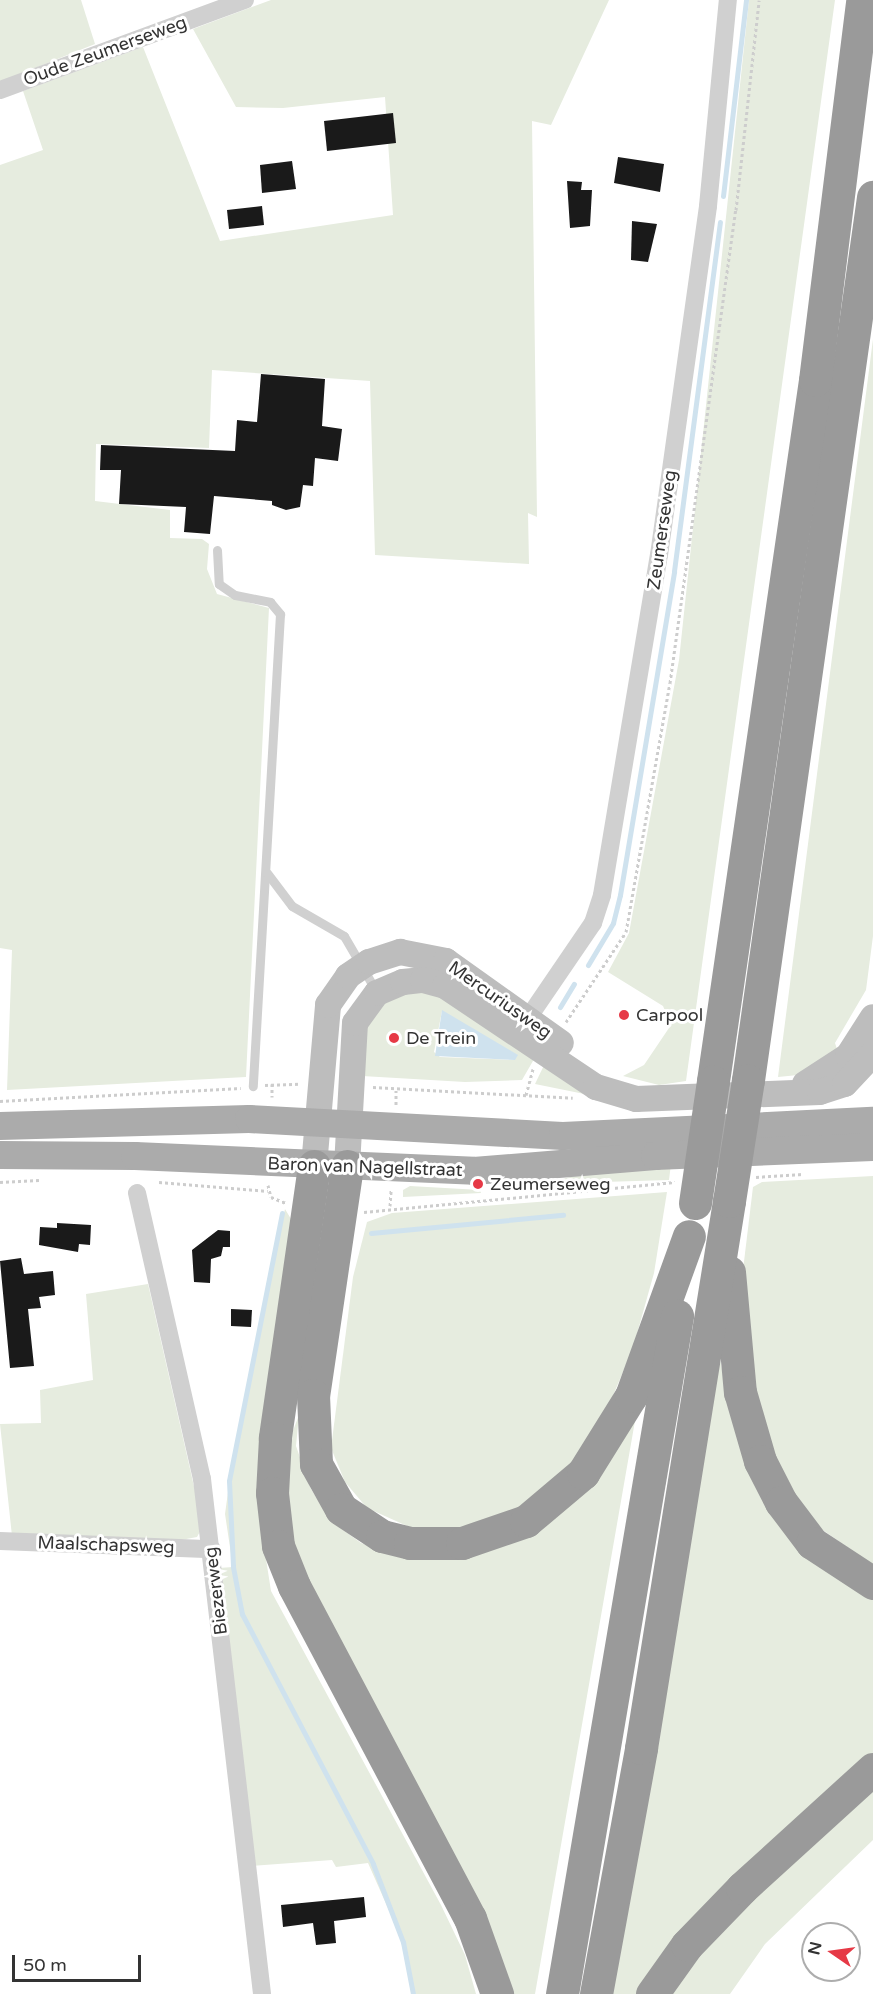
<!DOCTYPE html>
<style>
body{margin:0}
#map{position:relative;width:873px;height:1994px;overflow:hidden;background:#fff;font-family:"Varela Round",sans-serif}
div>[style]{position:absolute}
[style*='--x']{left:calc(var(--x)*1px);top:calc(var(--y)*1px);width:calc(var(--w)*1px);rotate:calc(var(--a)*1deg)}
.green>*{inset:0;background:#e6ecdf}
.water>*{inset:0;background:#cfe2ee}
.stream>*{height:5px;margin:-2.5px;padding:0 2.5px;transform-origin:2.5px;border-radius:2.5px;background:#cfe2ee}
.building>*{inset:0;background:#1a1a1a}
.path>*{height:3px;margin-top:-1.5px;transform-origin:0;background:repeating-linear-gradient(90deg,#cdcdcd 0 3px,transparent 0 6px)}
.lane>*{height:9px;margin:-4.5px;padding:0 4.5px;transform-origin:4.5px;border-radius:4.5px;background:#d0d0d0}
.street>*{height:18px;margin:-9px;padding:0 9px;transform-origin:9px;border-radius:9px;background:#d0d0d0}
.secondary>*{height:26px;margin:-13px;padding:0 13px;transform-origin:13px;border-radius:13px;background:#bdbdbd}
.primary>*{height:28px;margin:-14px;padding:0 14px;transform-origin:14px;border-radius:14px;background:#ababab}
.highway>*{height:33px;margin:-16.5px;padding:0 16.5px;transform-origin:16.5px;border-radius:16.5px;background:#9a9a9a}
.highway-bridge>*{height:33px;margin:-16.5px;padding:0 16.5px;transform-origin:16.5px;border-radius:16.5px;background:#9a9a9a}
.dots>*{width:16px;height:16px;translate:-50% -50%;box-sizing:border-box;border:3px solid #fff;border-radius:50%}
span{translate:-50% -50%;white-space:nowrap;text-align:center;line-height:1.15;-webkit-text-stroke:6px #fff;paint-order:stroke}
.street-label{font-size:18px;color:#333}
.poi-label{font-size:18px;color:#333}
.left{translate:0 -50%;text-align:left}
.north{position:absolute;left:801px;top:1922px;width:60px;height:60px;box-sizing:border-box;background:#fff;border:2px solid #adadad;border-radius:50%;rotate:283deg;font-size:16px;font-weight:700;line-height:24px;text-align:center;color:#333}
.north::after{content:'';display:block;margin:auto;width:21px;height:27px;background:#e63946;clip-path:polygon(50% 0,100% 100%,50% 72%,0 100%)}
.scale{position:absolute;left:12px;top:1955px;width:129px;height:27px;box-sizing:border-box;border:3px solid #333;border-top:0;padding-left:8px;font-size:18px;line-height:21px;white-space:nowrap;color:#333;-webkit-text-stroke:4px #fff;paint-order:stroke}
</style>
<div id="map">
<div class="green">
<div style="clip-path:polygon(0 0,81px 0,95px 44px,0 82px)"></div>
<div style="clip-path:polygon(271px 0,609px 0,551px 125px,532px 121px,537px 517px,528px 513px,529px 564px,375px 555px,370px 381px,212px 370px,209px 448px,96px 444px,95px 501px,170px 510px,170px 538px,202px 539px,209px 544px,207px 569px,217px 594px,269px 608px,246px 1077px,7px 1090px,12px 950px,0 948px,0 165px,43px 150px,23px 91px,143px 47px,220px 241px,393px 215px,385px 97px,283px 108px,236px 107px,193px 29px)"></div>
<div style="clip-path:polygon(749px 0,835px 0,686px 1081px,659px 1085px,623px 1076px,644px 1065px,671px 1025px,663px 1006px,608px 972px,629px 933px,679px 660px)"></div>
<div style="clip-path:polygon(873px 339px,873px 936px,866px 990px,835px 1043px,838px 1052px,808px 1074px,778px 1077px)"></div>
<div style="clip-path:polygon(evenodd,429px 987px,537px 1054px,522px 1080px,465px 1082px,362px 1076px,357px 1034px,383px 996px,429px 987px,442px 1011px,517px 1055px,514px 1060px,440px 1057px,434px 1052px,442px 1011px)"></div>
<div style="clip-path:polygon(547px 1059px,604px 1098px,535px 1084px)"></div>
<div style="clip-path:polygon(671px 1164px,669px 1180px,603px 1182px,536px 1192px,536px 1186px,608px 1167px)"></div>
<div style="clip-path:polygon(873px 1176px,873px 1565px,817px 1526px,780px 1471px,753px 1405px,739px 1303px,753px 1187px,762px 1182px)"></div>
<div style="clip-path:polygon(410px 1186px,480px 1190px,481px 1193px,403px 1197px,403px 1190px)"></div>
<div style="clip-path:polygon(667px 1192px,654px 1273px,633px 1348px,607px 1410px,573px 1462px,524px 1506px,473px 1530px,425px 1534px,367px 1508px,345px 1482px,331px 1448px,353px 1277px,367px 1222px,392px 1213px)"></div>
<div style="clip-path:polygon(285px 1209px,294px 1224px,259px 1514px,271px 1591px,441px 1905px,465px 1955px,476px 1994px,414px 1994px,403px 1942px,368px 1863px,336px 1867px,332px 1860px,252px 1866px,219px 1568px,233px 1567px,225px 1514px,233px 1456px)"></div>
<div style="clip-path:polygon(148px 1284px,203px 1526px,197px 1537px,181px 1540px,12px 1536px,0 1424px,41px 1423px,40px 1390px,93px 1380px,86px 1294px)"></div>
<div style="clip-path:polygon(720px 1360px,731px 1412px,873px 1595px,873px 1756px,639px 1994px,609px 1994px)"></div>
<div style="clip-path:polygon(639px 1398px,535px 1994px,501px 1994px,296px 1568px,284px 1505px,289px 1441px,299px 1415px,296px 1446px,311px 1489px,331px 1521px,361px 1543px,393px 1555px,477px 1552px)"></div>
<div style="clip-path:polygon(873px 1790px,873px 1840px,765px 1944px,730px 1994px,667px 1994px,747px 1902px)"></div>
</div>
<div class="water">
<div style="clip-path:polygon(442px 1010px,518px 1055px,515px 1060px,435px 1056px)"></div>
</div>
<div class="stream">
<div style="--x:723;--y:196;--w:197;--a:-83.3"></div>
<div style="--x:588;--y:965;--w:49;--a:-59.2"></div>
<div style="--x:613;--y:923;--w:29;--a:-76"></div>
<div style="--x:620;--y:895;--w:328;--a:-80.5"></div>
<div style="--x:674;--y:571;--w:352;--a:-82.5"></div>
<div style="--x:560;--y:1007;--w:27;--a:-59"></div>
<div style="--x:282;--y:1213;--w:273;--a:101.2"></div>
<div style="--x:229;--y:1481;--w:86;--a:87.3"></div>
<div style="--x:233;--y:1567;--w:48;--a:79.2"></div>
<div style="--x:242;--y:1614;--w:282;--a:62.3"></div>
<div style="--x:373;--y:1864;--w:84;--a:69"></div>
<div style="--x:403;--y:1942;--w:53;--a:79.1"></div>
<div style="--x:371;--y:1233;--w:193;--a:-5.4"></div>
</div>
<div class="building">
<div style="clip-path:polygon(393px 113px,396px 143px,327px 151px,324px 121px)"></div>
<div style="clip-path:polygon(618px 157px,664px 164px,660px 192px,614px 183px)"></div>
<div style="clip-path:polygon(292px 161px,296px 189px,262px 193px,260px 165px)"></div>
<div style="clip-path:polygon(567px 181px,582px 182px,581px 190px,592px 190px,590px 226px,570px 228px)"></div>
<div style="clip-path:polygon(262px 206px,264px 225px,229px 229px,227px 210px)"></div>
<div style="clip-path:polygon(632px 221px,657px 224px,648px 262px,631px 260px)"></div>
<div style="clip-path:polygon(261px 374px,325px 379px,322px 426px,342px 429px,338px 461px,315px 458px,313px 486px,303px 485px,300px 507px,286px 510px,272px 505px,272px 501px,214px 496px,210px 534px,184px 532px,186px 507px,119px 504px,121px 470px,100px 470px,101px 445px,235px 451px,237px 420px,257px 422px)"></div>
<div style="clip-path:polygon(57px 1223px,91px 1225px,90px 1245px,79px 1244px,78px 1252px,39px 1245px,40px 1227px,57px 1228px)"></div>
<div style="clip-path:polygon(218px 1230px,230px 1231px,230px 1247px,223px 1247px,221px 1256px,211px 1259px,210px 1283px,194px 1282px,192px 1250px)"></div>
<div style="clip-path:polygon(21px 1258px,24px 1274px,53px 1271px,55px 1295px,39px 1297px,41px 1308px,28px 1309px,34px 1366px,10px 1368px,0 1261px)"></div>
<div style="clip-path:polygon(231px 1309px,252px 1310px,251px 1327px,231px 1326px)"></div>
<div style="clip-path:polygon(364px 1897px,366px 1917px,334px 1921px,336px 1943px,316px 1945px,313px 1923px,283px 1927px,281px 1905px)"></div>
</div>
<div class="path">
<div style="--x:566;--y:1022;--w:108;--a:-56.3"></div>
<div style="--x:626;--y:932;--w:253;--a:-80"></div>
<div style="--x:670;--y:683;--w:478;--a:-82.1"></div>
<div style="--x:736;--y:210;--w:211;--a:-83.7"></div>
<div style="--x:272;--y:1084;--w:13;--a:90"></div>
<div style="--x:265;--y:1085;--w:35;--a:-2"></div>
<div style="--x:373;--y:1087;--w:200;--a:3.1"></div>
<div style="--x:526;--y:1095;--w:27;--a:-75"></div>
<div style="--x:0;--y:1101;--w:241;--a:-3.1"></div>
<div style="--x:396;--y:1105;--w:16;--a:-90"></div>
<div style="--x:756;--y:1177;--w:47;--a:-3.7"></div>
<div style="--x:0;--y:1182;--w:39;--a:-3"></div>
<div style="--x:159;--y:1182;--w:109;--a:4.7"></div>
<div style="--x:268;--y:1185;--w:12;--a:76"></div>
<div style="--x:271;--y:1197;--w:16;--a:22"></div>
<div style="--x:390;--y:1206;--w:16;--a:-86"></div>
<div style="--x:364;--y:1212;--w:312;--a:-5.5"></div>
</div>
<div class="lane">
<div style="--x:217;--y:550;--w:34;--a:87"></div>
<div style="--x:219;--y:584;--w:19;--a:35"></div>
<div style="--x:235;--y:595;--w:36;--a:11"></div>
<div style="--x:270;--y:602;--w:16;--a:50"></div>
<div style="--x:280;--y:614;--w:473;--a:93.3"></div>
<div style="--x:267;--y:873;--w:41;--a:52.9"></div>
<div style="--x:292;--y:906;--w:60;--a:30"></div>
<div style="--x:344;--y:936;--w:64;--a:59.8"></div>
</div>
<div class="street">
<div style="--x:0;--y:90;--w:261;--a:-20.2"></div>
<div style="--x:522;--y:1027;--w:126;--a:-55.7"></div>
<div style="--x:593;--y:923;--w:29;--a:-72"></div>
<div style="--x:602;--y:895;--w:345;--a:-80.5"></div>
<div style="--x:659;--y:555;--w:352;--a:-82"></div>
<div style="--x:708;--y:206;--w:207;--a:-84.5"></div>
<div style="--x:137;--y:1193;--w:293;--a:77.2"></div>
<div style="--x:202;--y:1479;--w:518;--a:83.35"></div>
<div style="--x:0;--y:1541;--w:212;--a:2.2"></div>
</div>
<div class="secondary">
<div style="--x:805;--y:1084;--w:51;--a:-33.1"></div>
<div style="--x:848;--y:1056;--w:46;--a:-57.3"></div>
<div style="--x:314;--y:1166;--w:162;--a:-85"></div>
<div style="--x:328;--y:1005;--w:35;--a:-55"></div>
<div style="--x:348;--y:976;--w:25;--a:-34"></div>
<div style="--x:369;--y:962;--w:33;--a:-18"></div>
<div style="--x:400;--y:952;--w:47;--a:11.1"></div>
<div style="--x:446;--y:961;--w:141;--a:35.5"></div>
<div style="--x:347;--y:1166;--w:143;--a:-86.8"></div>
<div style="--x:355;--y:1023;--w:37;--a:-54"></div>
<div style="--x:377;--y:993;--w:28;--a:-23"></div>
<div style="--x:403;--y:982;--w:20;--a:-6"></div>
<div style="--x:423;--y:980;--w:23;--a:15"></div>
<div style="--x:445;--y:986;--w:182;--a:33.8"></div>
<div style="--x:596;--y:1087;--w:42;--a:16.7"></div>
<div style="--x:636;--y:1099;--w:184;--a:-2.2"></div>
<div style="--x:820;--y:1092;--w:26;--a:-18"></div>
<div style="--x:845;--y:1084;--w:41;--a:-47"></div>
</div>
<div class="primary">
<div style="--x:0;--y:1126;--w:249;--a:-1.6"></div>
<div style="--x:249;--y:1119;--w:314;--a:3.1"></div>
<div style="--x:563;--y:1136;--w:310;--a:-2.8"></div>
<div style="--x:0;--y:1155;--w:135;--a:0.4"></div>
<div style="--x:135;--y:1156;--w:339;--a:2.5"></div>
<div style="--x:474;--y:1171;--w:182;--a:-4.7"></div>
<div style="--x:655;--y:1156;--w:218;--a:-2.4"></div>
</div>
<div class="highway">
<div style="--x:748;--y:1080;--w:892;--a:-81.94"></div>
<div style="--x:713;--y:1081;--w:708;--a:-81.72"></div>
<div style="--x:815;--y:380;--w:383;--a:-82.9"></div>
<div style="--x:314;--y:1166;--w:275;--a:98.2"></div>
<div style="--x:275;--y:1438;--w:55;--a:93.1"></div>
<div style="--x:272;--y:1493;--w:53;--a:83.5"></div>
<div style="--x:278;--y:1546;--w:43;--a:68.2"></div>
<div style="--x:294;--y:1586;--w:376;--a:62.1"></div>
<div style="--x:470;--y:1918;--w:81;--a:70.4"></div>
<div style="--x:347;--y:1166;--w:232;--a:98.4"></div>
<div style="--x:313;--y:1395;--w:69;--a:87.5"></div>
<div style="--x:316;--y:1464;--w:51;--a:60.9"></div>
<div style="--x:341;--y:1509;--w:49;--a:33.4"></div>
<div style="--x:382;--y:1536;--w:29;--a:14"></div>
<div style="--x:410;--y:1543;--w:52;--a:0"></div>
<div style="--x:462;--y:1543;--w:68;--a:-19"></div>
<div style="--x:526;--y:1521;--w:75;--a:-40.1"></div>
<div style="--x:583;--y:1473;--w:91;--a:-58.1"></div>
<div style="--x:631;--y:1396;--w:170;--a:-70.1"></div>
<div style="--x:729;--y:1272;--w:121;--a:84.8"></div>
<div style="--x:740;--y:1392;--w:72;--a:73.8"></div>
<div style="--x:760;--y:1461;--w:46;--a:62.9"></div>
<div style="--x:781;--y:1502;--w:51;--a:52.9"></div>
<div style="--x:812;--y:1543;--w:73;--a:33.3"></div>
<div style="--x:562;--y:1994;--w:688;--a:-80.37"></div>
<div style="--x:596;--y:1994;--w:250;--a:-79.6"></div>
<div style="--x:641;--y:1748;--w:554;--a:-80.86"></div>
<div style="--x:652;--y:1994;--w:60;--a:-54.5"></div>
<div style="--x:687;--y:1945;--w:79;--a:-46"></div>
<div style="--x:742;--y:1888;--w:177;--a:-42.3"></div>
</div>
<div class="highway-bridge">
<div style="--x:729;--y:1201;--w:122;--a:-81.1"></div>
<div style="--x:695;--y:1203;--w:123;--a:-81.6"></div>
</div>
<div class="dots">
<div style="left:624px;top:1015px;background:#e63946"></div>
<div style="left:394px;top:1038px;background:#e63946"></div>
<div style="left:478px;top:1184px;background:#e63946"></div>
</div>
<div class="street-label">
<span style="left:105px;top:51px;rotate:-20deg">Oude Zeumerseweg</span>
<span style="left:662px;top:530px;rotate:-82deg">Zeumerseweg</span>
<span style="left:500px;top:1000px;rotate:35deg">Mercuriusweg</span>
<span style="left:365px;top:1167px;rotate:2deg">Baron van Nagellstraat</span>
<span style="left:106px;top:1545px;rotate:2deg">Maalschapsweg</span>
<span style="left:216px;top:1591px;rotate:-97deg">Biezerweg</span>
</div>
<div class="poi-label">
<span class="left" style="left:636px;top:1015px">Carpool</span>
<span class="left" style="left:406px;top:1038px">De Trein</span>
<span class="left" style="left:490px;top:1184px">Zeumerseweg</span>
</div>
<div class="north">N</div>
<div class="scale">50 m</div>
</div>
